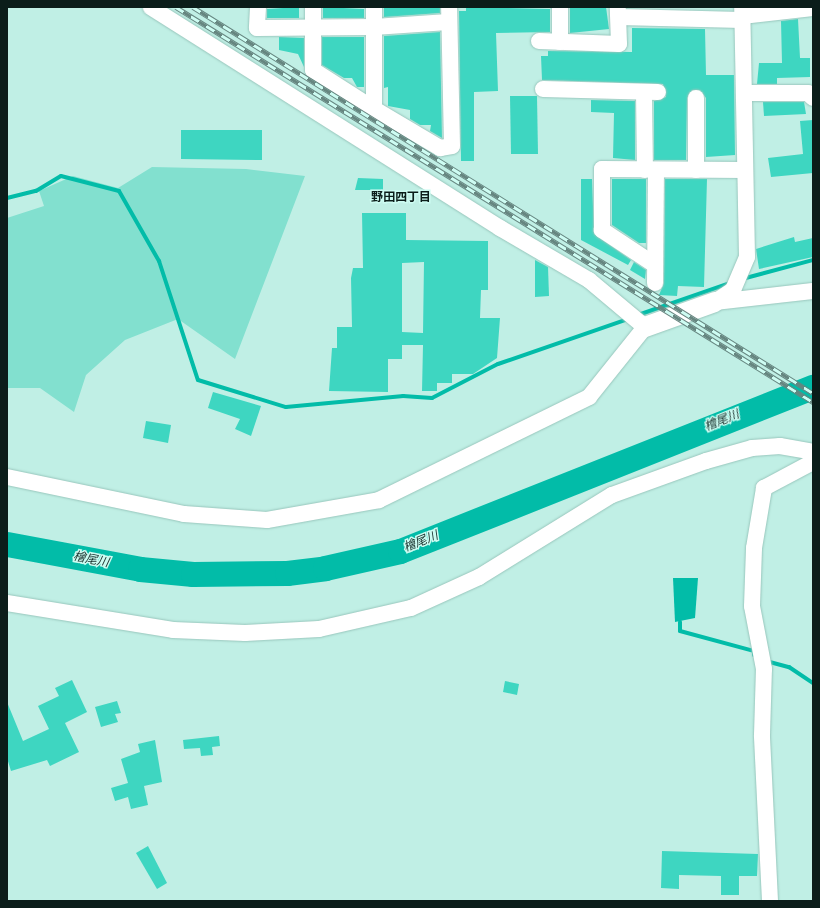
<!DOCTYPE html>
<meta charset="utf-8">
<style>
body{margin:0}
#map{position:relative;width:820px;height:908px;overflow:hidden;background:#c0efe5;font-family:Karla,"Noto Sans JP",sans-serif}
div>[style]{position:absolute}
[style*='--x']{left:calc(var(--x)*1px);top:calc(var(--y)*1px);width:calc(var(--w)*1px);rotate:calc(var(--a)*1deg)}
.green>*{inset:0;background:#82e0cf}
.water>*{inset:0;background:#02bca8}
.stream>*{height:4px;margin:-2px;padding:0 2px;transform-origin:2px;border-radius:2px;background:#02bca8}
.river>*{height:25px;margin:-12.5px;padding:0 12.5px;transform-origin:12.5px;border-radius:12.5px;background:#02bca8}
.building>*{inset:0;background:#3ed6c1}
.roads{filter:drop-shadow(0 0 1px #98c6bc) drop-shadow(0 0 1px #98c6bc)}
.minor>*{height:16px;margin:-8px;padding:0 8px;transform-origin:8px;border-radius:8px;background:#fff}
.tertiary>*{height:20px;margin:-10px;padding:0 10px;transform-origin:10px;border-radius:10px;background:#fff}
.rail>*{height:4.5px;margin-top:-2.25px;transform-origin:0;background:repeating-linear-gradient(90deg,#cdfcf2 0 9px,#668680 0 18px);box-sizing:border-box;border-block:1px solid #668680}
span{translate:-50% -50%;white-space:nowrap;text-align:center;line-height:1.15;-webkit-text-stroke:3px #cdfcf2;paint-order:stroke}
.neighbourhood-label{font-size:12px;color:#0b1d1a;font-weight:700}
.water-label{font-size:12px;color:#1a322e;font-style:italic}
.frame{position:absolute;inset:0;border:8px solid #0b1d1a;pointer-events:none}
</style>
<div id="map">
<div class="green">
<div style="clip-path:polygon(152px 167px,246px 169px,305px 176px,235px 359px,178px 319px,125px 340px,86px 375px,74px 412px,40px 388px,7px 388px,7px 218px,44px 206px,39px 191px,73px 176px,118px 188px)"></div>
</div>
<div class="water">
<div style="clip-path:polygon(673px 578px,698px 578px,695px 618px,675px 622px)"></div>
</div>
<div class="stream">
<div style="--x:7;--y:198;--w:30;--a:-14"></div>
<div style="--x:36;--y:191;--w:29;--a:-31"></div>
<div style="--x:61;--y:176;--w:60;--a:14.5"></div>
<div style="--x:119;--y:191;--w:81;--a:60.3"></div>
<div style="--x:159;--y:261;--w:125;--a:71.9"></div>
<div style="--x:198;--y:380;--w:92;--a:17.1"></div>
<div style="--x:286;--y:407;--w:118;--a:-5.4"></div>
<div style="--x:403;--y:396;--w:29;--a:4"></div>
<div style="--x:432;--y:398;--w:74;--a:-27.3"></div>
<div style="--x:498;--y:364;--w:138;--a:-19.1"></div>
<div style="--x:742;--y:279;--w:73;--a:-15"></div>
<div style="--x:638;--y:315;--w:97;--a:-19.2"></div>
<div style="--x:680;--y:622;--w:9;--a:90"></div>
<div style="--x:680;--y:631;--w:77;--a:15.1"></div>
<div style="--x:754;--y:651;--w:4;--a:90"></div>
<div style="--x:766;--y:661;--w:24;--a:15"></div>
<div style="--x:789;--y:667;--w:29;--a:34"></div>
</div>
<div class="river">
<div style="--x:7;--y:544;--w:135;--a:10.6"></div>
<div style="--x:140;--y:569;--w:53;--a:5.4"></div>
<div style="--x:193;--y:574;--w:94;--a:-0.6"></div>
<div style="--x:287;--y:573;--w:38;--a:-7"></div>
<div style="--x:325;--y:568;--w:77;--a:-12.8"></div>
<div style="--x:400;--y:551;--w:444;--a:-21.7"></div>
</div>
<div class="building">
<div style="clip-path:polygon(299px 7px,299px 18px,267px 18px,267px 9px)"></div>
<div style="clip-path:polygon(323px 7px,364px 9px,364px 18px,323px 18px)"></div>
<div style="clip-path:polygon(404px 7px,440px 7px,440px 13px,384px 17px,384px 8px)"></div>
<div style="clip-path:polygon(466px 7px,550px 9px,550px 32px,496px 33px,498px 91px,474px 92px,474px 161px,461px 161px,459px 11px,466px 11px)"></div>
<div style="clip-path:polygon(570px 7px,606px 7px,609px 29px,570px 33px)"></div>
<div style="clip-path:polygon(798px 19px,800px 58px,810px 58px,810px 77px,777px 78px,777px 84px,757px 84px,759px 63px,782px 63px,781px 21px)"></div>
<div style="clip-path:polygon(632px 28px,705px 29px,706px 75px,734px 75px,735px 155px,706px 157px,706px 98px,700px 90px,692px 90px,687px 98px,686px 160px,654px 160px,654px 101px,666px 97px,663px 84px,542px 80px,541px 56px,548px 56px,548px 51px,632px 52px)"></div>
<div style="clip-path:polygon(440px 32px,442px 138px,430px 131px,431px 125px,420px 125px,410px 119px,410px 110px,388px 106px,388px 87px,384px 88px,384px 36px)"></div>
<div style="clip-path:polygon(279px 37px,304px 38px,304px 67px,298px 54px,279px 50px)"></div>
<div style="clip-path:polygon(322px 37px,364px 37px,364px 87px,357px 87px,352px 78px,344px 78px,322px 65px)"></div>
<div style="clip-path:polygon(510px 96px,537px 96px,538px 154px,511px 154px)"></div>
<div style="clip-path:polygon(591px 100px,635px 101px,635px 160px,613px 158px,614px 113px,591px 112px)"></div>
<div style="clip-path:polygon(763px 102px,804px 102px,806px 114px,764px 116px)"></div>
<div style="clip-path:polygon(813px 120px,813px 173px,771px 177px,768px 158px,803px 154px,800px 121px)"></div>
<div style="clip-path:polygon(181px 130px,262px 130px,262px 160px,181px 159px)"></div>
<div style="clip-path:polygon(358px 178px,383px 179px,383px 190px,355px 190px)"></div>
<div style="clip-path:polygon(581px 179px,592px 179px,594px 234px,631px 260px,628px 265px,581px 240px)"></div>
<div style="clip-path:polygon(612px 179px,646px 179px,646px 243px,639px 243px,612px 225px)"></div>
<div style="clip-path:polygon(665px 179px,707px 179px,704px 287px,678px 286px,677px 296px,659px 295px,664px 283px)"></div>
<div style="clip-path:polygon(evenodd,362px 213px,406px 213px,406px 240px,488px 241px,488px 290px,481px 290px,480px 318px,500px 318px,497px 358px,473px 374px,452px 374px,452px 383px,437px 383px,437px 391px,422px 391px,423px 345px,402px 345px,402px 359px,388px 359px,388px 392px,329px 391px,332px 348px,337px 348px,337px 327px,352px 327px,351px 278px,353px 268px,363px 268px,362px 213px,424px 262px,423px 333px,402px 332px,402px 263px,424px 262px)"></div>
<div style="clip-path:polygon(794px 237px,795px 242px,813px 238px,813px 257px,759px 269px,756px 249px)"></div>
<div style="clip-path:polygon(535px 260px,548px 267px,549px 296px,535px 297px)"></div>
<div style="clip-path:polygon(634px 262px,646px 270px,645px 279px,630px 270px)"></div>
<div style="clip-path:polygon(213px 392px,261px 406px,251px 436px,235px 429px,240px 419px,208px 408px)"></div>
<div style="clip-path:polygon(146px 421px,171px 425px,168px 443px,143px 438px)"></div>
<div style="clip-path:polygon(72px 680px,87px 712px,65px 723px,79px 752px,50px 766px,47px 760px,11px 771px,7px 758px,7px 702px,23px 741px,49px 729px,38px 706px,59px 696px,55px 688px)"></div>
<div style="clip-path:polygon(505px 681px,519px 684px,517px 695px,503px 692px)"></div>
<div style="clip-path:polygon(117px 701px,121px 713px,115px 714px,118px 722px,101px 727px,95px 707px)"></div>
<div style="clip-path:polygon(219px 736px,220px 746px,212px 747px,213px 755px,201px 756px,200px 748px,184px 749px,183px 740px)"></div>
<div style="clip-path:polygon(155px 740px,162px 782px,144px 786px,148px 805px,131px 809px,128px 797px,115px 801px,111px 788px,128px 783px,121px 759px,140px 752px,138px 744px)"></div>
<div style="clip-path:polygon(148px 846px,167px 883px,157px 889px,136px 853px)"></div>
<div style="clip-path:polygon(662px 851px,758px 854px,757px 876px,739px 876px,739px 895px,721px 895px,721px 876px,679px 875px,679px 889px,661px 888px)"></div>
</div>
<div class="roads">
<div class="minor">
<div style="--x:258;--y:7;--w:21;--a:93"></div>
<div style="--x:257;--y:28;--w:117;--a:-0.5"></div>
<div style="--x:374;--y:27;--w:74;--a:-3.9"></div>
<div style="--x:313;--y:7;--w:63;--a:90"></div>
<div style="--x:313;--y:70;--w:72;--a:32.6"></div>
<div style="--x:374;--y:7;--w:102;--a:90"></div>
<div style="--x:374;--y:109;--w:77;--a:30.6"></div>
<div style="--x:440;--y:148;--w:12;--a:-9"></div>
<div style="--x:452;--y:146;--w:139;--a:-91.2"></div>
<div style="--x:742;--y:16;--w:71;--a:-6.4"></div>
<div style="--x:619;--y:17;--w:123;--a:1.4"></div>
<div style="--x:539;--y:41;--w:80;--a:2.1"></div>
<div style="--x:619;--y:44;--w:36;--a:-92"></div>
<div style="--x:560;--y:42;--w:35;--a:-90"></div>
<div style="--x:543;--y:89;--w:115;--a:1.5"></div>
<div style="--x:644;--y:92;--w:78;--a:89.3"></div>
<div style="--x:744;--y:93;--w:64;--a:0"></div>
<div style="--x:808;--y:93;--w:7;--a:45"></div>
<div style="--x:696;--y:98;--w:72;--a:90"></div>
<div style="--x:655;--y:265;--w:64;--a:-146.6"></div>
<div style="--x:602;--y:230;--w:61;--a:-90"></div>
<div style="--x:602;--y:169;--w:143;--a:0.4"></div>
<div style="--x:655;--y:283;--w:113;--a:-89.5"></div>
<div style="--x:715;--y:302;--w:22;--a:-34"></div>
<div style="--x:733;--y:290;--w:36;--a:-67"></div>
<div style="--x:747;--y:257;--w:250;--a:-91.1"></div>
<div style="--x:716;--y:302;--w:98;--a:-6.5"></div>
<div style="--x:7;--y:477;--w:181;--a:11.8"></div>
<div style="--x:184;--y:514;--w:83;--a:4.1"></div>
<div style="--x:267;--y:520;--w:114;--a:-10.1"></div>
<div style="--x:379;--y:500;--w:234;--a:-26.1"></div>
<div style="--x:589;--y:397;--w:90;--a:-51.3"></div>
<div style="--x:645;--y:327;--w:73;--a:-140"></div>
<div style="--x:589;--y:280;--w:103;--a:-149.7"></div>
<div style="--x:500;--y:228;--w:413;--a:-147.7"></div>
<div style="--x:7;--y:603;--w:168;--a:9.2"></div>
<div style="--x:173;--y:630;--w:72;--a:2.4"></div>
<div style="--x:245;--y:633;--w:74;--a:-3.1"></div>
<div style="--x:319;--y:629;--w:94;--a:-12.9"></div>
<div style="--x:411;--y:608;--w:75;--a:-24.5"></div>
<div style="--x:479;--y:577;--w:156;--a:-31.7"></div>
<div style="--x:612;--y:495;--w:100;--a:-19.9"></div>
<div style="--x:706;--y:461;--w:48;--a:-15.8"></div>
<div style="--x:752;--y:448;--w:28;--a:-4"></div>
<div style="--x:780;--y:446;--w:34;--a:10"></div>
<div style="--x:770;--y:901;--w:166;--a:-92.8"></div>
<div style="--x:762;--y:735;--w:66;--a:-88.3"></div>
<div style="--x:764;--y:669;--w:64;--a:-100.8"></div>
<div style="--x:752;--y:606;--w:58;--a:-88"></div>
<div style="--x:754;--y:548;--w:61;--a:-80.5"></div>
<div style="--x:764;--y:488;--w:55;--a:-28"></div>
</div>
<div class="tertiary">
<div style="--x:645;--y:327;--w:74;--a:-19.7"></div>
</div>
</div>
<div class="rail">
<div style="--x:176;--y:7;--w:750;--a:31.8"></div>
<div style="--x:193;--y:7;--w:730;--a:31.91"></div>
</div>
<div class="neighbourhood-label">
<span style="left:401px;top:198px">野田四丁目</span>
</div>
<div class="water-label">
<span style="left:722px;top:421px;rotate:-22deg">檜尾川</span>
<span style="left:421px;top:542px;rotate:-22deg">檜尾川</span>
<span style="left:91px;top:560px;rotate:11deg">檜尾川</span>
</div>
<div class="frame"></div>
</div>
